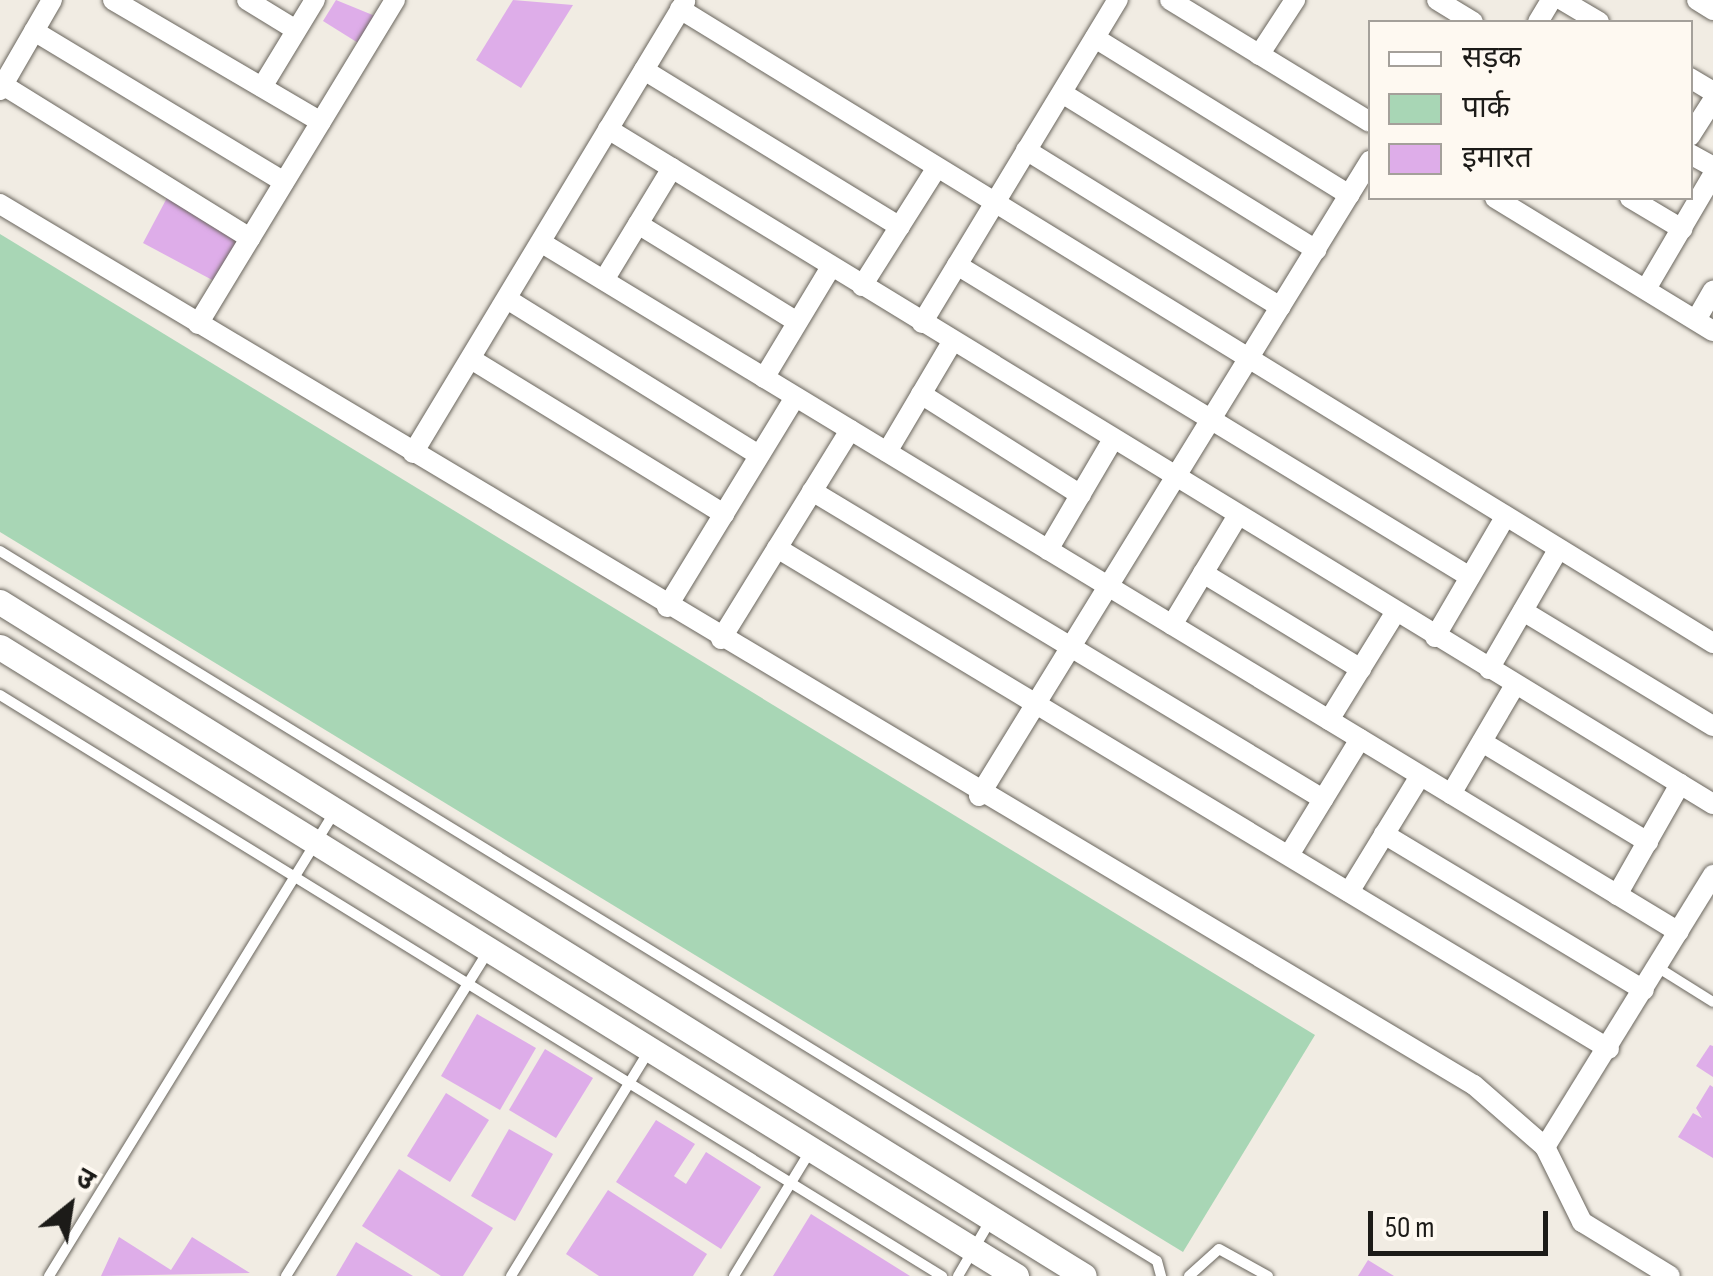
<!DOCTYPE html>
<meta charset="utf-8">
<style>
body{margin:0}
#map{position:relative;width:1713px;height:1276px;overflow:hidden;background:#f1ece3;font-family:"Sofia Sans Condensed","Noto Sans Devanagari",sans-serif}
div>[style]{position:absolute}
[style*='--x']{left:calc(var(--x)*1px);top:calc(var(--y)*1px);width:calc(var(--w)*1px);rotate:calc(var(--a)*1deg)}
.green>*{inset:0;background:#a8d6b5}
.building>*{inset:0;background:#deade9}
.roads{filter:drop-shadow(0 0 2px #6a665e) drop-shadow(0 0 2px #6a665e)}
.service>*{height:10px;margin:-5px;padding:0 5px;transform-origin:5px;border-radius:5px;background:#fff}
.minor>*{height:20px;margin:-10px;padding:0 10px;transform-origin:10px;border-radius:10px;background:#fff}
.tertiary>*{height:25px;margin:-12.5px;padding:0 12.5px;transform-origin:12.5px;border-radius:12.5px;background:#fff}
span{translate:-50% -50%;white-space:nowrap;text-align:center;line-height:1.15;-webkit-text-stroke:9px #fef9f1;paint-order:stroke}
.legend{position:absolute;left:1368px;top:20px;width:325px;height:180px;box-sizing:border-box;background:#fef9f1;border:2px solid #a4a09a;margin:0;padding:12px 18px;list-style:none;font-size:30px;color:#1c1b18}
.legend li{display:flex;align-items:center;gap:20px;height:50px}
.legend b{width:50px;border:2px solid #a4a09a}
.north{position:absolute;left:20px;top:1156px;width:100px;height:100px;-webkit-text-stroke:8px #fef9f1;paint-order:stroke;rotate:30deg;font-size:28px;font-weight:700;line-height:40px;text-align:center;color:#1c1b18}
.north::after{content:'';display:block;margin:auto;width:35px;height:45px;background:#1c1b18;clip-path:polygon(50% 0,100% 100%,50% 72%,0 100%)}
.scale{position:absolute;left:1368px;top:1211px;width:180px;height:45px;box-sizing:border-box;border:5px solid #1c1b18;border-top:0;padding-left:12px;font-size:30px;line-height:35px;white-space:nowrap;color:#1c1b18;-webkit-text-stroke:8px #fef9f1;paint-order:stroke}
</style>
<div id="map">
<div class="green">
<div style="clip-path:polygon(0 234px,1315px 1035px,1183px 1252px,0 532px)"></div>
</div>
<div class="building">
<div style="clip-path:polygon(336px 0,380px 18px,363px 46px,323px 21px)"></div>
<div style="clip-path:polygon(513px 0,573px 5px,521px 88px,476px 60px)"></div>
<div style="clip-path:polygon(168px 196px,241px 235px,216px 282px,143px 243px)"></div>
<div style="clip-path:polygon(477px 1014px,536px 1048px,500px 1110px,441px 1076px)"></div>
<div style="clip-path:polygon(1710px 1045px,1713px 1046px,1713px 1077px,1696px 1066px)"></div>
<div style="clip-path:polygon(545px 1049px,593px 1078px,556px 1138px,509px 1110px)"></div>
<div style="clip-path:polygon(1710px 1085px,1713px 1087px,1713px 1158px,1678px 1137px,1693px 1113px,1702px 1118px,1696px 1108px)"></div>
<div style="clip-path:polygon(446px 1093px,489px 1120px,450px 1182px,407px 1156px)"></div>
<div style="clip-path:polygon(656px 1120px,695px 1144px,674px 1176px,686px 1184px,706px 1152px,761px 1187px,721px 1249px,616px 1182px)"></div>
<div style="clip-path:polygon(509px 1129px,553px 1154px,515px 1221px,471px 1196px)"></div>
<div style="clip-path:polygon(399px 1169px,493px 1228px,463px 1276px,441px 1276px,362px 1226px)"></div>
<div style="clip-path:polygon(608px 1190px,707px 1254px,693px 1276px,599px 1276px,566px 1254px)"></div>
<div style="clip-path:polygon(811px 1214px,910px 1276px,773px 1276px)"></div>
<div style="clip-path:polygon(119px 1237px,171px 1270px,192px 1237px,250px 1273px,101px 1276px)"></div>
<div style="clip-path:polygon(356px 1242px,413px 1276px,336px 1276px)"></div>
<div style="clip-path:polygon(1368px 1260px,1394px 1276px,1358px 1276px)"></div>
</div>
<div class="roads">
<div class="service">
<div style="--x:0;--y:551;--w:1357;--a:31.54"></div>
<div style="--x:1157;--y:1261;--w:16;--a:75"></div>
<div style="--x:0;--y:695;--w:1107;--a:31.67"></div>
<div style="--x:1657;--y:967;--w:66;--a:32"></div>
<div style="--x:49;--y:1276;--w:544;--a:-58.39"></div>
<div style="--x:286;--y:1276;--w:384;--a:-58.1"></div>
<div style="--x:511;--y:1276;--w:264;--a:-58.5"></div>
<div style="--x:734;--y:1276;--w:148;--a:-58.6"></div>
<div style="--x:958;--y:1276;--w:64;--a:-59.8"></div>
<div style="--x:1189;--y:1276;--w:40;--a:-42"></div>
<div style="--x:1219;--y:1249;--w:56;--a:28.9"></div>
</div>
<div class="minor">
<div style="--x:113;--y:0;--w:241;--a:30.4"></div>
<div style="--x:247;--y:0;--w:57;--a:31.5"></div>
<div style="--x:1170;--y:0;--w:234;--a:31.4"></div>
<div style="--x:1437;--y:0;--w:42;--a:31.4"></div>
<div style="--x:1562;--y:0;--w:43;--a:30.7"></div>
<div style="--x:1697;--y:0;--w:19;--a:32"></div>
<div style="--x:680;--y:9;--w:1212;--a:31.54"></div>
<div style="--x:1538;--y:22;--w:26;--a:-59"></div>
<div style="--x:34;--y:31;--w:292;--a:31.1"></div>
<div style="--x:1095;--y:38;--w:299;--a:31.7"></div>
<div style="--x:1259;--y:55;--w:66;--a:-56.8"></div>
<div style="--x:644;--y:70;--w:300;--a:31.5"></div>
<div style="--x:1690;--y:78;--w:27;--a:31"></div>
<div style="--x:3;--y:85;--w:291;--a:31.8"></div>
<div style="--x:262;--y:87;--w:102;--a:-58.7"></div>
<div style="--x:0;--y:90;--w:104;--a:-60"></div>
<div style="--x:1062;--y:93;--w:299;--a:31.7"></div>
<div style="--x:608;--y:129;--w:1295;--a:31.42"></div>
<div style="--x:1690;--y:136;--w:43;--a:-57.4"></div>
<div style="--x:1026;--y:150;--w:299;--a:31.7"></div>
<div style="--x:1690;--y:154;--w:26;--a:29"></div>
<div style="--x:1495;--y:198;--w:255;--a:31.4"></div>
<div style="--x:1630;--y:198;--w:61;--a:30.8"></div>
<div style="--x:0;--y:204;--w:1717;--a:30.87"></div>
<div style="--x:1474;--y:1085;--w:94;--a:41.1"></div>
<div style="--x:1545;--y:1147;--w:84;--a:63.7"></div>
<div style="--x:1582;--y:1222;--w:103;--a:31.5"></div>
<div style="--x:638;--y:224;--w:187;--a:31.6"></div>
<div style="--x:542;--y:243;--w:1329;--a:31.22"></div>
<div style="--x:957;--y:265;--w:600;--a:31.31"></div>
<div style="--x:604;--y:280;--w:131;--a:-58.7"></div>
<div style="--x:862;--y:286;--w:138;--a:-57.7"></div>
<div style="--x:1646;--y:289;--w:132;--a:-59.6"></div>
<div style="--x:507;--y:299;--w:296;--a:31.8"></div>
<div style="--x:1696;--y:320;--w:34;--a:-60"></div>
<div style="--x:922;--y:323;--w:378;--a:-58.8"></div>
<div style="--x:198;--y:324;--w:379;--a:-58.7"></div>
<div style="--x:471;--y:359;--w:297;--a:31.5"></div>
<div style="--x:764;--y:378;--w:130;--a:-58.9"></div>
<div style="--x:921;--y:394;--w:189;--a:32.3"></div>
<div style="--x:887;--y:452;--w:128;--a:-59.4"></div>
<div style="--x:413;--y:453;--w:527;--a:-58.91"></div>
<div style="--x:812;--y:491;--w:597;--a:31.08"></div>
<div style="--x:777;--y:548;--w:971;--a:31.05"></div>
<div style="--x:1048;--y:550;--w:126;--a:-59.6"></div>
<div style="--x:1203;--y:573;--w:185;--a:31.3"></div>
<div style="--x:667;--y:607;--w:246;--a:-58.6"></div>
<div style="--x:1523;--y:611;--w:222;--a:31.2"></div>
<div style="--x:1172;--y:625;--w:126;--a:-59"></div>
<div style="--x:1435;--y:637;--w:139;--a:-59.7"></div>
<div style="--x:721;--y:639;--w:246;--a:-58.3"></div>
<div style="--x:1489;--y:669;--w:138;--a:-59.9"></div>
<div style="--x:1329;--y:720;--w:126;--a:-58.3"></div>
<div style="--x:1482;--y:742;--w:194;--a:31.1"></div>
<div style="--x:1451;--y:794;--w:126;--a:-59.6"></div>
<div style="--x:979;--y:796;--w:746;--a:-58.38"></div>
<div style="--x:1384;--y:834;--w:303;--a:31"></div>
<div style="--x:1289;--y:855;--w:136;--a:-58.5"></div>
<div style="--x:1349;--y:892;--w:136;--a:-58.5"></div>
<div style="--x:1617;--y:895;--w:128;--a:-60.4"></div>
<div style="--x:1545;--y:1147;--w:320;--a:-58.3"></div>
</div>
<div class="tertiary">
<div style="--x:0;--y:602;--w:1276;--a:31.87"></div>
<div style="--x:0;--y:647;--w:1195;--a:31.76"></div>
</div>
</div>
<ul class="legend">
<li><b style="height:12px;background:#fff"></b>सड़क</li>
<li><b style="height:28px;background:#a8d6b5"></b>पार्क</li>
<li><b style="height:28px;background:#deade9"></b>इमारत</li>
</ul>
<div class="north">उ</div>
<div class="scale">50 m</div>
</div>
